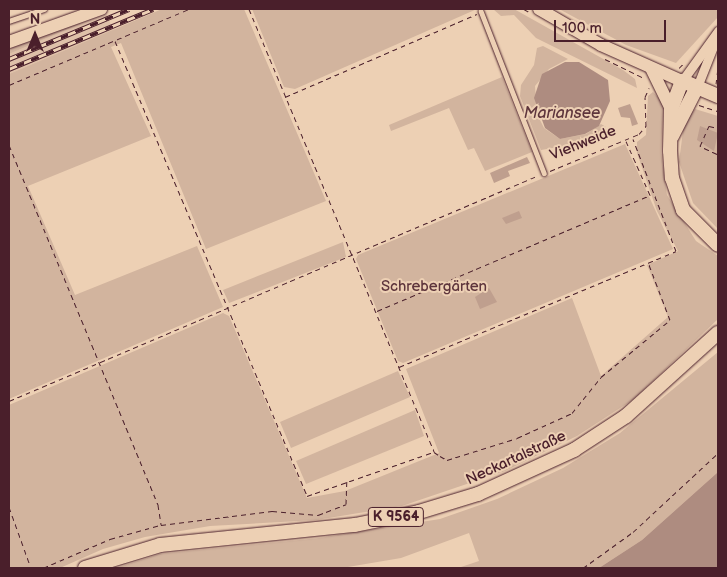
<!DOCTYPE html>
<meta charset="utf-8">
<style>
body{margin:0}
#map{position:relative;width:727px;height:577px;overflow:hidden;background:#edd0b4;font-family:"Balsamiq Sans",sans-serif}
div>[style]{position:absolute}
[style*='--x']{left:calc(var(--x)*1px);top:calc(var(--y)*1px);width:calc(var(--w)*1px);rotate:calc(var(--a)*1deg)}
.built>*{inset:0;background:#dfc1a9}
.green>*{inset:0;background:#d2b49e}
.water>*{inset:0;background:#ae8c80}
.building>*{inset:0;background:#bf9f8e}
.path>*{height:1px;margin-top:-0.5px;transform-origin:0;background:repeating-linear-gradient(90deg,#4a1f2b 0 5px,transparent 0 9px)}
.roads{filter:drop-shadow(0 0 1px #4a1f2b) drop-shadow(0 0 1px #4a1f2b)}
.service>*{height:4.5px;margin:-2.25px;padding:0 2.25px;transform-origin:2.25px;border-radius:2.25px;background:#edd0b4}
.minor>*{height:9px;margin:-4.5px;padding:0 4.5px;transform-origin:4.5px;border-radius:4.5px;background:#edd0b4}
.secondary>*{height:12px;margin:-6px;padding:0 6px;transform-origin:6px;border-radius:6px;background:#edd0b4}
.primary>*{height:14px;margin:-7px;padding:0 7px;transform-origin:7px;border-radius:7px;background:#edd0b4}
.rail>*{height:4.5px;margin-top:-2.25px;transform-origin:0;background:repeating-linear-gradient(90deg,#edd0b4 0 8px,#4a1f2b 0 16px);box-sizing:border-box;border-block:1px solid #4a1f2b}
span{translate:-50% -50%;white-space:nowrap;text-align:center;line-height:1.15;-webkit-text-stroke:4px #edd0b4;paint-order:stroke}
.shield-label span{padding:1px 4px;background:#edd0b4;border:1px solid;border-radius:4px;-webkit-text-stroke-width:0}
.shield-label{font-size:14px;color:#4a1f2b;font-weight:700}
.street-label{font-size:15px;color:#4a1f2b}
.park-label{font-size:15px;color:#5e353c}
.water-label{font-size:16px;color:#5e353c;font-style:italic}
.frame{position:absolute;inset:0;border:10px solid #4a1f2b;pointer-events:none}
.north{position:absolute;left:10px;top:10px;width:50px;height:50px;-webkit-text-stroke:4px #edd0b4;paint-order:stroke;rotate:0deg;font-size:14px;font-weight:700;line-height:20px;text-align:center;color:#4a1f2b}
.north::after{content:'';display:block;margin:auto;width:18px;height:22px;background:#4a1f2b;clip-path:polygon(50% 0,100% 100%,50% 72%,0 100%)}
.scale{position:absolute;left:554px;top:20px;width:112px;height:22px;box-sizing:border-box;border:2px solid #4a1f2b;border-top:0;padding-left:6px;font-size:15px;line-height:18px;white-space:nowrap;color:#4a1f2b;-webkit-text-stroke:4px #edd0b4;paint-order:stroke}
</style>
<div id="map">
<div class="built">
<div style="clip-path:polygon(106px 13px,113px 30px,9px 74px,9px 54px)"></div>
</div>
<div class="green">
<div style="clip-path:polygon(117px 9px,106px 13px,9px 54px,9px 47px)"></div>
<div style="clip-path:polygon(162px 9px,244px 9px,326px 201px,206px 249px,121px 43px,111px 47px,151px 136px,28px 186px,75px 295px,197px 246px,223px 307px,9px 399px,9px 74px)"></div>
<div style="clip-path:polygon(252px 9px,477px 9px,295px 89px,284px 87px)"></div>
<div style="clip-path:polygon(493px 9px,514px 9px,623px 70px,635px 79px,637px 88px,536px 38px,514px 15px,501px 16px)"></div>
<div style="clip-path:polygon(559px 9px,718px 9px,718px 17px,676px 63px,626px 45px)"></div>
<div style="clip-path:polygon(543px 46px,568px 59px,549px 69px,535px 86px,537px 114px,544px 128px,560px 139px,586px 134px,601px 124px,606px 127px,588px 142px,541px 150px,520px 96px,521px 85px,534px 65px,537px 48px)"></div>
<div style="clip-path:polygon(502px 77px,532px 152px,485px 171px,474px 148px,468px 150px,449px 108px,391px 131px,389px 125px)"></div>
<div style="clip-path:polygon(653px 92px,663px 103px,661px 153px,667px 195px,696px 241px,718px 256px,718px 319px,634px 399px,577px 436px,505px 471px,402px 506px,316px 520px,210px 526px,145px 537px,103px 549px,60px 568px,9px 568px,9px 405px,223px 313px,229px 316px,307px 498px,345px 491px,439px 453px,406px 369px,572px 298px,601px 376px,668px 317px,647px 265px,678px 251px,657px 211px,637px 153px,637px 142px,646px 135px,648px 96px)"></div>
<div style="clip-path:polygon(695px 109px,718px 116px,718px 229px,693px 203px,679px 162px,684px 123px)"></div>
<div style="clip-path:polygon(625px 144px,673px 249px,403px 363px,398px 361px,356px 259px,358px 255px)"></div>
<div style="clip-path:polygon(343px 242px,346px 257px,229px 303px,223px 290px)"></div>
<div style="clip-path:polygon(718px 352px,718px 472px,642px 540px,599px 568px,458px 568px,479px 561px,469px 533px,401px 558px,342px 568px,116px 568px,160px 554px,319px 538px,440px 519px,497px 499px,563px 468px,620px 433px)"></div>
<div style="clip-path:polygon(398px 371px,410px 397px,291px 448px,280px 422px)"></div>
<div style="clip-path:polygon(415px 410px,424px 436px,306px 484px,296px 461px)"></div>
</div>
<div class="water">
<div style="clip-path:polygon(565px 62px,579px 62px,608px 80px,610px 101px,599px 126px,585px 134px,560px 139px,545px 128px,534px 98px,542px 74px)"></div>
<div style="clip-path:polygon(718px 472px,718px 568px,599px 568px,642px 540px)"></div>
</div>
<div class="building">
<div style="clip-path:polygon(630px 104px,638px 124px,632px 126px,630px 118px,621px 117px,618px 108px)"></div>
<div style="clip-path:polygon(700px 126px,718px 133px,714px 151px,697px 140px)"></div>
<div style="clip-path:polygon(527px 157px,530px 163px,508px 171px,510px 176px,494px 183px,490px 173px)"></div>
<div style="clip-path:polygon(519px 211px,522px 218px,506px 224px,502px 218px)"></div>
<div style="clip-path:polygon(489px 288px,497px 302px,480px 309px,475px 297px)"></div>
</div>
<div class="path">
<div style="--x:249;--y:9;--w:480;--a:67.3"></div>
<div style="--x:434;--y:452;--w:7;--a:34"></div>
<div style="--x:440;--y:456;--w:8;--a:30"></div>
<div style="--x:447;--y:460;--w:73;--a:-17.4"></div>
<div style="--x:517;--y:438;--w:60;--a:-24.4"></div>
<div style="--x:572;--y:413;--w:46;--a:-51.1"></div>
<div style="--x:601;--y:377;--w:89;--a:-39.6"></div>
<div style="--x:670;--y:320;--w:62;--a:-110.8"></div>
<div style="--x:524;--y:9;--w:6;--a:31"></div>
<div style="--x:115;--y:41;--w:494;--a:67.1"></div>
<div style="--x:307;--y:496;--w:133;--a:-19.2"></div>
<div style="--x:605;--y:59;--w:43;--a:26"></div>
<div style="--x:679;--y:68;--w:8;--a:-45"></div>
<div style="--x:716;--y:84;--w:17;--a:-83"></div>
<div style="--x:9;--y:85;--w:195;--a:-22.9"></div>
<div style="--x:285;--y:97;--w:209;--a:-23.4"></div>
<div style="--x:699;--y:105;--w:20;--a:18"></div>
<div style="--x:9;--y:145;--w:390;--a:67.5"></div>
<div style="--x:158;--y:505;--w:20;--a:81"></div>
<div style="--x:161;--y:525;--w:112;--a:-7.2"></div>
<div style="--x:272;--y:511;--w:46;--a:5"></div>
<div style="--x:318;--y:515;--w:30;--a:-21"></div>
<div style="--x:346;--y:504;--w:23;--a:-88"></div>
<div style="--x:717;--y:154;--w:19;--a:-155"></div>
<div style="--x:700;--y:146;--w:22;--a:-66"></div>
<div style="--x:709;--y:126;--w:9;--a:13"></div>
<div style="--x:550;--y:171;--w:96;--a:-22.6"></div>
<div style="--x:639;--y:134;--w:11;--a:-49"></div>
<div style="--x:646;--y:126;--w:29;--a:-92"></div>
<div style="--x:645;--y:97;--w:10;--a:-66"></div>
<div style="--x:377;--y:311;--w:297;--a:-23"></div>
<div style="--x:650;--y:195;--w:59;--a:-114"></div>
<div style="--x:399;--y:367;--w:300;--a:-22.7"></div>
<div style="--x:676;--y:251;--w:120;--a:-111"></div>
<div style="--x:9;--y:401;--w:576;--a:-23.09"></div>
<div style="--x:9;--y:507;--w:65;--a:70.2"></div>
<div style="--x:43;--y:568;--w:73;--a:-23.4"></div>
<div style="--x:110;--y:539;--w:52;--a:-15.6"></div>
<div style="--x:583;--y:568;--w:62;--a:-35.8"></div>
<div style="--x:633;--y:532;--w:116;--a:-42.9"></div>
</div>
<div class="roads">
<div class="service">
<div style="--x:481;--y:11;--w:174;--a:68.7"></div>
<div style="--x:9;--y:21;--w:37;--a:-19"></div>
</div>
<div class="minor">
<div style="--x:682;--y:81;--w:62;--a:-54.2"></div>
<div style="--x:697;--y:87;--w:52;--a:-68.4"></div>
</div>
<div class="secondary">
<div style="--x:539;--y:9;--w:72;--a:30.1"></div>
<div style="--x:601;--y:45;--w:89;--a:24"></div>
<div style="--x:9;--y:42;--w:98;--a:-19.7"></div>
<div style="--x:651;--y:68;--w:46;--a:64"></div>
</div>
<div class="primary">
<div style="--x:718;--y:96;--w:39;--a:-157"></div>
<div style="--x:682;--y:81;--w:30;--a:111"></div>
<div style="--x:671;--y:109;--w:42;--a:91.4"></div>
<div style="--x:670;--y:151;--w:27;--a:86"></div>
<div style="--x:672;--y:178;--w:34;--a:71"></div>
<div style="--x:683;--y:210;--w:49;--a:45"></div>
<div style="--x:672;--y:136;--w:55;--a:-63"></div>
<div style="--x:85;--y:568;--w:78;--a:-17"></div>
<div style="--x:160;--y:545;--w:196;--a:-5.9"></div>
<div style="--x:355;--y:525;--w:65;--a:-11.5"></div>
<div style="--x:419;--y:512;--w:62;--a:-17"></div>
<div style="--x:478;--y:494;--w:106;--a:-24.6"></div>
<div style="--x:574;--y:450;--w:62;--a:-33.2"></div>
<div style="--x:626;--y:416;--w:124;--a:-42.1"></div>
</div>
</div>
<div class="rail">
<div style="--x:9;--y:59;--w:130;--a:-22.6"></div>
<div style="--x:9;--y:69;--w:156;--a:-22.6"></div>
</div>
<div class="shield-label">
<span style="left:396px;top:517px">K 9564</span>
</div>
<div class="street-label">
<span style="left:583px;top:143px;rotate:-22deg">Viehweide</span>
<span style="left:516px;top:458px;rotate:-25deg">Neckartalstraße</span>
</div>
<div class="park-label">
<span style="left:434px;top:287px">Schrebergärten</span>
</div>
<div class="water-label">
<span style="left:562px;top:114px">Mariansee</span>
</div>
<div class="frame"></div>
<div class="north">N</div>
<div class="scale">100 m</div>
</div>
